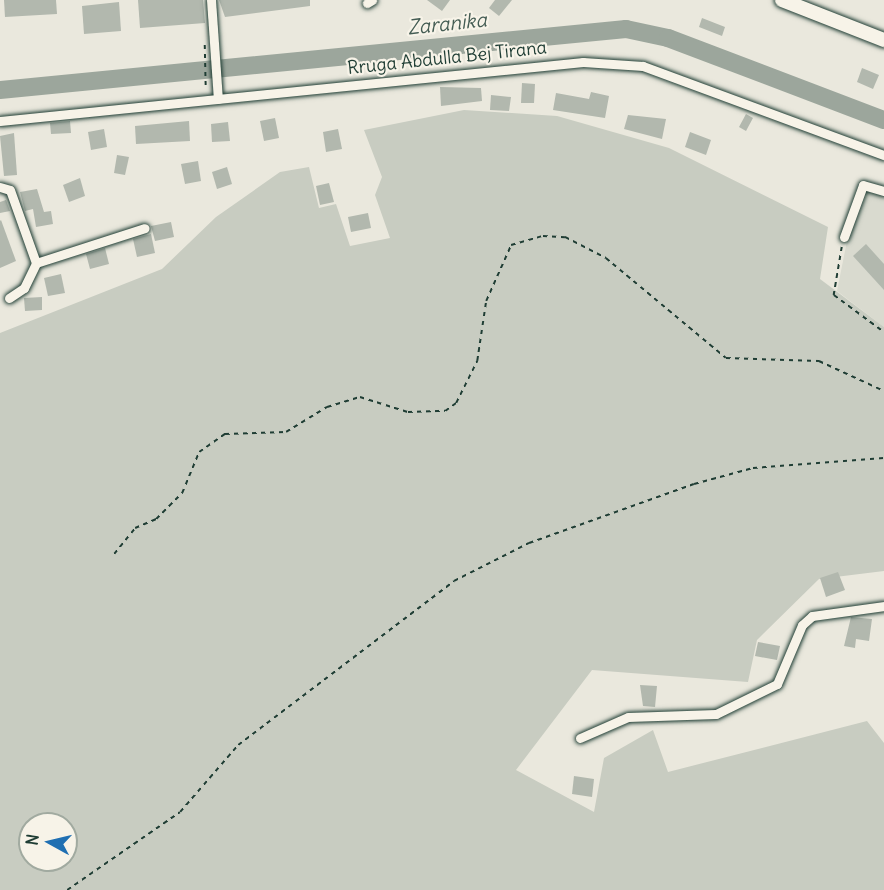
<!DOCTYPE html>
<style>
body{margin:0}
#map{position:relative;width:884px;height:890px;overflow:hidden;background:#eae8dd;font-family:Delius,sans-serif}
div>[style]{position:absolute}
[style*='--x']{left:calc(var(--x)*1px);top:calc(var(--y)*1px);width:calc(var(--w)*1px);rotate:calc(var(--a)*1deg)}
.built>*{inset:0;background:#d9dacf}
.green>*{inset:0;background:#c8ccc1}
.river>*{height:18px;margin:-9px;padding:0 9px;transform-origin:9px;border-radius:9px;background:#9ca69c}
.building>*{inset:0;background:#b2b8ae}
.path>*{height:1.5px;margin-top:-0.75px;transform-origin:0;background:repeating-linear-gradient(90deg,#1f3d34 0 4.5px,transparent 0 9px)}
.roads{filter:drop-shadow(0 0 2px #1f3d34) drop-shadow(0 0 2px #1f3d34)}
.street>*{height:9px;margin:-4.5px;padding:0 4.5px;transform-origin:4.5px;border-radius:4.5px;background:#f7f3e8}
.secondary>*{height:14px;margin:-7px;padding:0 7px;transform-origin:7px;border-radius:7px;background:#f7f3e8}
span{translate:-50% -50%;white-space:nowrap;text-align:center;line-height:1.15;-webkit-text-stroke:4.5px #f7f3e8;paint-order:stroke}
.street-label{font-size:18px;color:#1f3d34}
.water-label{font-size:20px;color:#445c53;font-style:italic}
.north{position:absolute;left:18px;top:812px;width:60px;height:60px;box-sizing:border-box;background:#f7f3e8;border:2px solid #a1aaa0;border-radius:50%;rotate:278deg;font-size:16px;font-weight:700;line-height:24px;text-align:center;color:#1f3d34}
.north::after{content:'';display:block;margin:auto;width:21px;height:27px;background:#1f6fb2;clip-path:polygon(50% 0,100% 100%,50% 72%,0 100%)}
</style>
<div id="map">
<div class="built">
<div style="clip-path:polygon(870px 187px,884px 195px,884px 327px,837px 291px,847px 241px)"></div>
</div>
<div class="green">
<div style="clip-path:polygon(evenodd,464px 110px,557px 116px,669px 148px,828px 227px,820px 279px,884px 327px,884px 571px,819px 579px,757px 640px,748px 682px,592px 670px,516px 770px,594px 812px,604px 758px,653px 730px,668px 772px,867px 721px,884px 743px,884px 890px,0 890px,0 333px,162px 269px,216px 217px,280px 172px,309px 167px,319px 208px,336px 204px,350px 246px,390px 238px,375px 195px,382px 177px,364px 130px,464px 110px,30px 824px,66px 824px,66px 860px,30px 860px,30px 824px)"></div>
</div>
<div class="river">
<div style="--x:0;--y:90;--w:629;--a:-5.57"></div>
<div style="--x:626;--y:29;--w:43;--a:12.1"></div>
<div style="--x:668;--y:38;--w:231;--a:20.8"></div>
</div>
<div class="building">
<div style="clip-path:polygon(4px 0,56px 0,57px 14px,5px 17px)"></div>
<div style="clip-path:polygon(138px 0,203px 0,205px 23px,140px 28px)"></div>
<div style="clip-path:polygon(219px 0,310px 0,310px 6px,225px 17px)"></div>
<div style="clip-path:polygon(427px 0,450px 0,442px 11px)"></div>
<div style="clip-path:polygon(495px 0,512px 0,499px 16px,489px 8px)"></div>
<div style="clip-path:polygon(119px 2px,121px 31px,84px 34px,82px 6px)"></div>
<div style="clip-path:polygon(702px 18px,725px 27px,722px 36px,699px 27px)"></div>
<div style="clip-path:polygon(862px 68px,879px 75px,873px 89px,857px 82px)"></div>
<div style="clip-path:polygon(522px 83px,535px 84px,534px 103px,521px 103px)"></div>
<div style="clip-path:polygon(440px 87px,481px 88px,482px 101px,441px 106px)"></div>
<div style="clip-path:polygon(591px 92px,609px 96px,605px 118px,553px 110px,556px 93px,589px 99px)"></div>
<div style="clip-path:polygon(491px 95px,511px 97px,509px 111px,490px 110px)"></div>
<div style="clip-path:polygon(746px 114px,753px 118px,746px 131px,739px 127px)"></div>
<div style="clip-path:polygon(628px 115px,666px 119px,662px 139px,624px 129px)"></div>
<div style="clip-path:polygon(275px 118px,279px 138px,264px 141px,260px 121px)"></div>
<div style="clip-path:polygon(70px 121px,71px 133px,51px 134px,50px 123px)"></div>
<div style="clip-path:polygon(189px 121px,190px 141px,136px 144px,135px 126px)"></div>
<div style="clip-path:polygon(228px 122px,230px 141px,212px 142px,211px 124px)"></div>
<div style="clip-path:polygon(104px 129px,107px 147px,91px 150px,88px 132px)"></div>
<div style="clip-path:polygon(338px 129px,342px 149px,326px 152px,323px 132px)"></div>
<div style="clip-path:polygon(690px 132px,711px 140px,706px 155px,685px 147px)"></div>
<div style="clip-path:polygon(14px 133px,17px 175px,4px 176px,0 136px)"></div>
<div style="clip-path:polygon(117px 155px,129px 157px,125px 175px,114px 173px)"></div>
<div style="clip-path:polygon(198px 161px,201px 181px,185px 184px,181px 164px)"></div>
<div style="clip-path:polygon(227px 167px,232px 184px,217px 189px,212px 172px)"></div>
<div style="clip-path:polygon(80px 178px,85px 196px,69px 202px,63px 185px)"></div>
<div style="clip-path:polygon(329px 183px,334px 202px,320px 205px,316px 186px)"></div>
<div style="clip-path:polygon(37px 189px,44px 212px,51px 211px,53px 224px,36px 227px,33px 209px,25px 211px,20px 192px)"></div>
<div style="clip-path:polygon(6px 200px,10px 211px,0 213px,0 202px)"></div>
<div style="clip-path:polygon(368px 213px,371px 228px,351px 232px,348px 217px)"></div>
<div style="clip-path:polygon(1px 220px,16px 261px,0 268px,0 221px)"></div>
<div style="clip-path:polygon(171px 222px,174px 237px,155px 241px,151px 226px)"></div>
<div style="clip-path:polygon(151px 234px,155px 253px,137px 257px,133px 239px)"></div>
<div style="clip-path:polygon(866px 244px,884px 264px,884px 290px,853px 256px)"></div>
<div style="clip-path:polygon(105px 248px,109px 264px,90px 269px,86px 254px)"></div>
<div style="clip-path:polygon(61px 274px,65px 293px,48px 296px,44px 278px)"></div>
<div style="clip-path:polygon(42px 297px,42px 310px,25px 311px,24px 298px)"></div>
<div style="clip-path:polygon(838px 572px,845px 590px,826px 597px,820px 578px)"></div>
<div style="clip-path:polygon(851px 617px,872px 619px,869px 641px,856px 639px,855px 648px,844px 646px)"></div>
<div style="clip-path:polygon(758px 642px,780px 646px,777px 660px,755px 656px)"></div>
<div style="clip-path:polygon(640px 685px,657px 686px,655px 707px,643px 706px)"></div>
<div style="clip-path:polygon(574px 776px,594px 779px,592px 797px,572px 794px)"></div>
</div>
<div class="path">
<div style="--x:205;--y:45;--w:45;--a:88.7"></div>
<div style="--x:842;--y:247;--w:49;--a:99.5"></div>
<div style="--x:834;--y:295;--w:62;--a:36.5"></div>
<div style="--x:114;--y:554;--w:33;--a:-51"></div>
<div style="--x:135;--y:528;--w:23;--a:-23"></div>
<div style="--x:156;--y:519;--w:37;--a:-45"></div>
<div style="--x:182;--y:493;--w:44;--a:-67.5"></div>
<div style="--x:199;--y:452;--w:32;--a:-35"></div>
<div style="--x:225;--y:434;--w:61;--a:-1.9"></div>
<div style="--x:286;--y:432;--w:48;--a:-31.4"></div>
<div style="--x:327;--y:407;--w:34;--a:-17"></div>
<div style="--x:360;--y:397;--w:50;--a:17.4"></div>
<div style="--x:408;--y:412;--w:37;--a:-2"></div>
<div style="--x:445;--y:411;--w:14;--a:-36"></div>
<div style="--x:456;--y:403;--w:47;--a:-63.4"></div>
<div style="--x:477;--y:361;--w:61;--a:-81.5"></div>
<div style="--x:486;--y:301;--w:61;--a:-65.9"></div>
<div style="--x:511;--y:245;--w:33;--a:-16"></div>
<div style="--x:543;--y:236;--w:22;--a:3"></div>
<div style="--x:565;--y:237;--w:46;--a:27.1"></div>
<div style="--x:606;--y:258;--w:156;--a:39.8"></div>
<div style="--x:726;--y:358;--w:93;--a:1.8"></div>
<div style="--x:819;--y:361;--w:72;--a:24.8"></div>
<div style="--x:67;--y:890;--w:137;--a:-34.6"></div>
<div style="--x:180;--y:812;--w:89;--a:-49.1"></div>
<div style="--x:238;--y:745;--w:271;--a:-37.2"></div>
<div style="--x:454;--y:581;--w:84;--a:-26.9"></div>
<div style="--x:529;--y:543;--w:175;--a:-19.7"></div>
<div style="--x:694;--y:484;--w:61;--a:-15.2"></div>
<div style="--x:753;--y:468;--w:131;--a:-4.4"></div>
</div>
<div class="roads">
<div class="street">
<div style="--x:211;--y:0;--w:99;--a:86"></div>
<div style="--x:367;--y:3;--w:6;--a:-31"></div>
<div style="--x:0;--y:121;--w:586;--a:-5.78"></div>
<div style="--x:583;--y:62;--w:60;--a:3.8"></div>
<div style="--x:643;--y:66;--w:257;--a:20.3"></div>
<div style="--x:0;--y:187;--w:10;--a:17"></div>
<div style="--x:10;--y:190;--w:77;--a:70.4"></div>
<div style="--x:36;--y:263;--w:114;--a:-17.8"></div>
<div style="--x:844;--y:237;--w:55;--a:-69.9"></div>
<div style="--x:863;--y:185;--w:22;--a:16"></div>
<div style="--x:9;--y:298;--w:18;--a:-34"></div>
<div style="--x:24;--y:288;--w:28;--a:-64"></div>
<div style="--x:580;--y:738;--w:52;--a:-23.6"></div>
<div style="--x:628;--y:717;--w:88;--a:-2"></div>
<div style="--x:716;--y:714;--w:68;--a:-26.2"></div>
<div style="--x:777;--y:684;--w:64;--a:-67"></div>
<div style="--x:802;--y:625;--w:13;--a:-42"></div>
<div style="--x:812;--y:616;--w:73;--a:-7.9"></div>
</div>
<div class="secondary">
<div style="--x:782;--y:0;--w:110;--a:21.4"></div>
</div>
</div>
<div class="street-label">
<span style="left:447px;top:58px;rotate:-6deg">Rruga Abdulla Bej Tirana</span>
</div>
<div class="water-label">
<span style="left:447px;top:23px;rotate:-6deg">Zaranika</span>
</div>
<div class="north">N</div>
</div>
